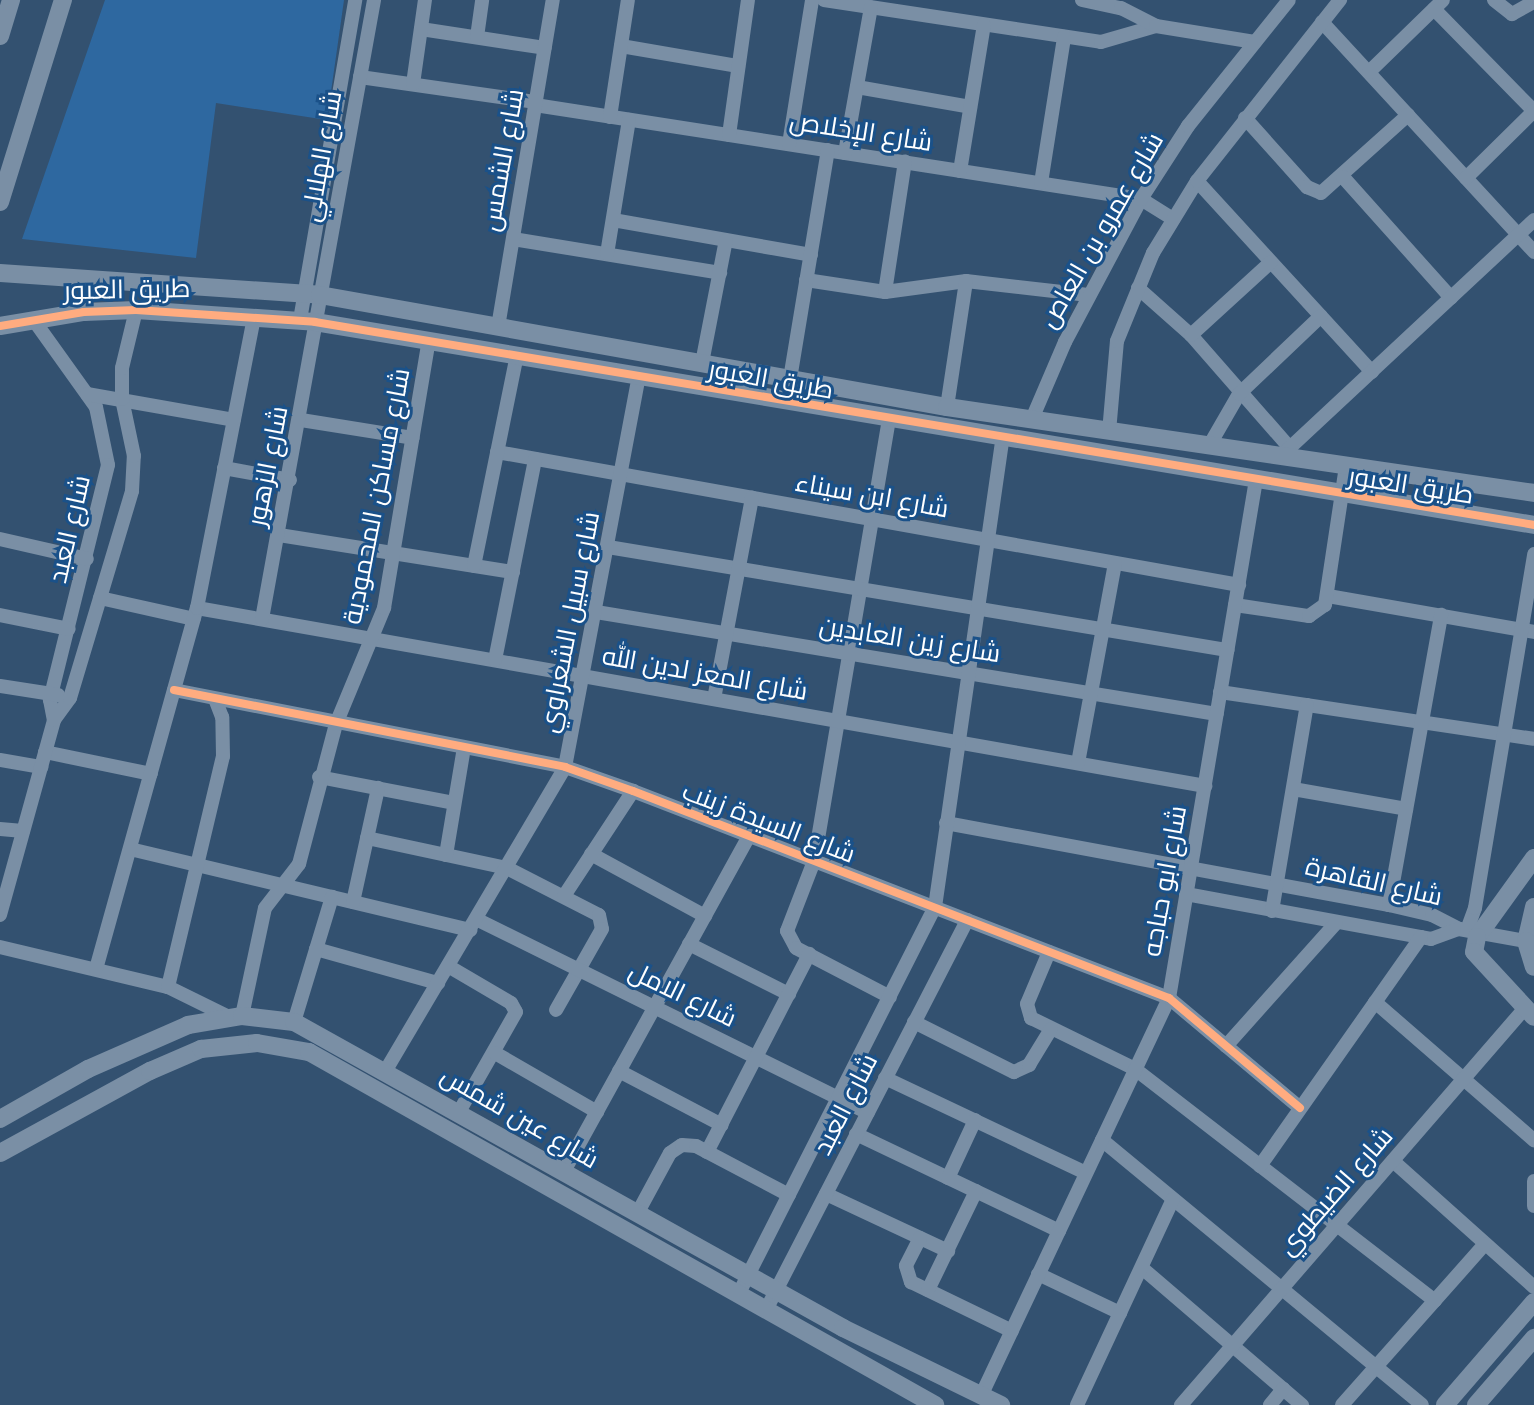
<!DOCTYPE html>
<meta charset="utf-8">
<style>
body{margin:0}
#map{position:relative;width:1534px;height:1405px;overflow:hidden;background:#335170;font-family:Quicksand,Cairo,sans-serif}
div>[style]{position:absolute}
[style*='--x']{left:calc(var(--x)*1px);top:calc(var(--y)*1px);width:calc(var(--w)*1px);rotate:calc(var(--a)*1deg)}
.green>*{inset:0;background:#2e68a0}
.minor>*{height:14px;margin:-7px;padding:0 7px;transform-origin:7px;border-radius:7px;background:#7a8fa5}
.tertiary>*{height:18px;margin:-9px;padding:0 9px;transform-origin:9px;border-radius:9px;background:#7a8fa5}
.cycleway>*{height:8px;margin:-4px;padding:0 4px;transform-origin:4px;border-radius:4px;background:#ffac80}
span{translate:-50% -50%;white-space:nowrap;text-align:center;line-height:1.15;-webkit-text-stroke:6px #1a5189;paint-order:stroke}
.street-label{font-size:26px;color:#fff}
</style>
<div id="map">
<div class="green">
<div style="clip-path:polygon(105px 0,344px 0,327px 120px,216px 103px,196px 258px,22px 239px)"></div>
</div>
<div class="minor">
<div style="--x:824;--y:0;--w:280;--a:8.6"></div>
<div style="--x:1101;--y:42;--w:57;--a:-16.2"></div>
<div style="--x:1082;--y:0;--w:40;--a:12"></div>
<div style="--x:1121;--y:8;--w:39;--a:27"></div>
<div style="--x:1156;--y:26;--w:100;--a:9.2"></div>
<div style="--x:1494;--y:0;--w:23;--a:38"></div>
<div style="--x:1512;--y:14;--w:25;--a:-29"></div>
<div style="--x:1434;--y:9;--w:143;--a:45.6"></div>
<div style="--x:1322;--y:22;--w:313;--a:47.3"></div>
<div style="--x:421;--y:29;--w:125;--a:8.7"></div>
<div style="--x:477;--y:37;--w:37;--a:-82"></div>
<div style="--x:621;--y:46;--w:119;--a:9.7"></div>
<div style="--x:1369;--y:72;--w:103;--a:-44.2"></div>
<div style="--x:360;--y:77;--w:178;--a:8.1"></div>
<div style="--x:413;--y:84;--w:85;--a:-81.9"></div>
<div style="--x:857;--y:87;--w:115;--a:10"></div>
<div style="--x:535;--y:105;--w:613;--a:8.82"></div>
<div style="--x:1141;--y:199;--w:38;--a:32"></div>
<div style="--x:610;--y:117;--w:118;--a:-81.3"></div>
<div style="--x:1245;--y:118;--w:93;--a:48.1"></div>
<div style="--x:1307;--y:187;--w:15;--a:23"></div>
<div style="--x:1321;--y:193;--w:117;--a:-41.9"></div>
<div style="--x:729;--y:135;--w:136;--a:-82"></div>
<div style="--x:789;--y:144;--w:146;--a:-80.9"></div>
<div style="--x:845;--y:153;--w:148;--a:-79.9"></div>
<div style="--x:960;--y:171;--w:148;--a:-80.7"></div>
<div style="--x:1343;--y:177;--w:162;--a:48.2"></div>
<div style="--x:1466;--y:178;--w:95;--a:-44.6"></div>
<div style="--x:1197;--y:181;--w:259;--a:47.5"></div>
<div style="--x:1041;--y:183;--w:148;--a:-81"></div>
<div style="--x:613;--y:220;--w:201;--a:10"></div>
<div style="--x:513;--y:239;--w:210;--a:9.3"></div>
<div style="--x:607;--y:254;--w:136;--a:-80.7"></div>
<div style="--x:806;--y:280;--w:80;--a:8.6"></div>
<div style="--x:885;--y:292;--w:82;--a:-7.7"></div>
<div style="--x:966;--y:281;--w:123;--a:6.5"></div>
<div style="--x:1138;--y:288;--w:71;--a:41.6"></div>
<div style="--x:1191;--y:335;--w:150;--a:48.8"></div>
<div style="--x:885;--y:292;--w:132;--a:-81.3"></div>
<div style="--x:33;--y:319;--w:108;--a:54.4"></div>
<div style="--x:96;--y:407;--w:59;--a:78.3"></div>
<div style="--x:108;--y:465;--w:242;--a:103.9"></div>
<div style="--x:50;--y:700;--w:20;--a:79"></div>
<div style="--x:300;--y:320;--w:325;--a:-80.2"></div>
<div style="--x:498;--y:327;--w:332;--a:-80.5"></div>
<div style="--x:1191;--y:335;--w:108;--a:-42.4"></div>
<div style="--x:702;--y:363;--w:125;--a:-79"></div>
<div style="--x:790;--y:379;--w:232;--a:-80.6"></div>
<div style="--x:87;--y:394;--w:149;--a:10"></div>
<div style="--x:947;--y:407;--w:127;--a:-81.4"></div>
<div style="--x:889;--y:419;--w:448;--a:99.6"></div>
<div style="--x:814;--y:861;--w:75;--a:111.1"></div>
<div style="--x:787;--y:931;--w:19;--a:62"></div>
<div style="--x:796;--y:948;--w:106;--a:27.5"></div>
<div style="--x:1032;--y:419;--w:84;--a:-66.8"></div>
<div style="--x:1065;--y:342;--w:162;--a:-62"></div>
<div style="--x:1141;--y:199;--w:87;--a:-57.2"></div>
<div style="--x:1188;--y:126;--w:161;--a:-51.3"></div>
<div style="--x:301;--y:420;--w:113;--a:9.1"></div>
<div style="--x:1109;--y:432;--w:91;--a:-85"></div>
<div style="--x:1117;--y:341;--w:95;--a:-67.8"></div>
<div style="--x:1153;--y:253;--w:84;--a:-58.6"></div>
<div style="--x:1197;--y:181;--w:231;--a:-51.7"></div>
<div style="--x:1209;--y:446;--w:60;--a:-60"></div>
<div style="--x:1239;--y:394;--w:113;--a:-43.6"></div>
<div style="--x:497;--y:452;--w:754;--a:10.16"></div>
<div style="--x:1281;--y:456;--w:346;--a:-43"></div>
<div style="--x:224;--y:468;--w:67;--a:10.3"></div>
<div style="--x:279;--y:535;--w:237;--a:9"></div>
<div style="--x:0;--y:539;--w:89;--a:12.9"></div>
<div style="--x:608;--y:547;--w:628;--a:9.45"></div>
<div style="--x:474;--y:566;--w:215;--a:-78.5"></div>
<div style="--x:1328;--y:596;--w:209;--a:9.9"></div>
<div style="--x:100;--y:598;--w:96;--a:12.6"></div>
<div style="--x:1235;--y:605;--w:75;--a:8.5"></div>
<div style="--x:1309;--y:616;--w:19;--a:-35"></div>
<div style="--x:1325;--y:605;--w:141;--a:-81.4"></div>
<div style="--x:197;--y:608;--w:1024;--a:10.01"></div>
<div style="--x:596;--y:612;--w:629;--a:9.33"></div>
<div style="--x:0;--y:615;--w:70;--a:11.5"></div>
<div style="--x:262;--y:619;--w:629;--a:-79.74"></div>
<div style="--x:495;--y:660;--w:205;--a:-78.7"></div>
<div style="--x:0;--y:686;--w:59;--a:8.8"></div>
<div style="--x:174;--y:690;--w:399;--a:11.1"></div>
<div style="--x:565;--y:767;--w:72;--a:19.4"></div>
<div style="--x:633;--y:791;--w:575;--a:21.12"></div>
<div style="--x:1169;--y:998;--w:171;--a:40"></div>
<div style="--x:1220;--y:692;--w:317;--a:8.5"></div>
<div style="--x:714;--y:699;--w:205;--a:-79.3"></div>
<div style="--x:45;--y:752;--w:108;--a:11.7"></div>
<div style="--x:0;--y:760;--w:42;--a:9.7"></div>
<div style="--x:1078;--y:763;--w:203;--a:-79.5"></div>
<div style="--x:319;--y:777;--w:137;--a:10.9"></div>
<div style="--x:1293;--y:789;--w:115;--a:10"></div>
<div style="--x:946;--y:823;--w:451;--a:10.5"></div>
<div style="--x:1389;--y:905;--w:44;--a:13.1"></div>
<div style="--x:1432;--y:915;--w:30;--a:27"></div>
<div style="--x:1459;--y:929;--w:68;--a:10.2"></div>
<div style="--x:0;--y:829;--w:23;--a:5"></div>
<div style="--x:367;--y:838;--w:143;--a:12.1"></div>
<div style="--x:507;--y:868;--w:103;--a:27.1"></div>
<div style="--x:599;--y:915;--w:14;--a:78"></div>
<div style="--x:602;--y:929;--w:93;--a:119.6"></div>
<div style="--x:130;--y:849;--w:350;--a:13.4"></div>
<div style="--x:591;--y:854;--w:130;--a:28.5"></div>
<div style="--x:446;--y:855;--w:109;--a:-80.5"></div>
<div style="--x:1186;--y:894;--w:249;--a:10.4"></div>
<div style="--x:1431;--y:939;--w:30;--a:-20"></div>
<div style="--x:564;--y:896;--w:126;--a:-56.7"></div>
<div style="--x:353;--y:902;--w:117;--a:-77.6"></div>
<div style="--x:1389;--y:905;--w:295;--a:-79.8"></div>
<div style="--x:1272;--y:911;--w:209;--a:-80.4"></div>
<div style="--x:0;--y:915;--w:202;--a:-74.5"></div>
<div style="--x:54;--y:720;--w:27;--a:-54"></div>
<div style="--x:70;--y:698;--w:216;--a:-73.3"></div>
<div style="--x:132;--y:491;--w:35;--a:-87"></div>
<div style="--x:134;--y:456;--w:58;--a:-101.9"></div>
<div style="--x:122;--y:399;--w:31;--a:-90"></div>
<div style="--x:122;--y:368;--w:60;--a:-76.4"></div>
<div style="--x:476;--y:919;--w:437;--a:26.3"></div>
<div style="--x:1467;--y:930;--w:23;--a:-70"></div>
<div style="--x:1475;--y:908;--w:359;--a:-80.5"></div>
<div style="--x:689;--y:944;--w:112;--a:26.6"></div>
<div style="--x:0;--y:947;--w:173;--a:13.4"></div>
<div style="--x:168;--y:987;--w:68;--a:26.2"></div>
<div style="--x:316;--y:949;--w:127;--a:15.6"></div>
<div style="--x:1049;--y:952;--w:56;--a:112.9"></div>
<div style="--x:1027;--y:1004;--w:15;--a:74"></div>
<div style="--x:1031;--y:1018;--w:116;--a:26.1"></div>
<div style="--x:1135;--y:1069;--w:379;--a:37.7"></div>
<div style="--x:448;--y:966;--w:73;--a:30.4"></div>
<div style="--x:511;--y:1003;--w:10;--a:61"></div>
<div style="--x:516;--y:1012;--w:115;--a:119.7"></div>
<div style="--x:96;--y:969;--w:375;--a:-74.4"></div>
<div style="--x:197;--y:608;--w:296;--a:-78.9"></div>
<div style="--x:168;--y:987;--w:237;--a:-76.6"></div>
<div style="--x:223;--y:756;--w:39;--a:-91"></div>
<div style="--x:222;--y:717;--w:19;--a:-111"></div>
<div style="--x:1375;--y:1002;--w:211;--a:41"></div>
<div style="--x:242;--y:1016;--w:110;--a:-78"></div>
<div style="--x:265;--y:908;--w:56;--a:-52.3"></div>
<div style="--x:299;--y:864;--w:145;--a:-75.2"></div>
<div style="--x:336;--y:724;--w:126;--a:-67.5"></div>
<div style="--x:384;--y:608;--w:272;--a:-80.5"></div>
<div style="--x:294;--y:1022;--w:131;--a:-73.1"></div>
<div style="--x:914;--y:1022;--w:112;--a:26.6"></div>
<div style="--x:1014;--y:1072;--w:17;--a:-25"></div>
<div style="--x:1029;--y:1065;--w:42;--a:-58.6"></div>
<div style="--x:1226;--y:1046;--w:165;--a:-48.2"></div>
<div style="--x:495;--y:1053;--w:118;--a:30"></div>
<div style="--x:386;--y:1070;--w:352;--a:-59.4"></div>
<div style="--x:565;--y:767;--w:398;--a:-79.3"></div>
<div style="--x:619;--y:1071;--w:116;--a:27.7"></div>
<div style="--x:885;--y:1078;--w:222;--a:25.3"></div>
<div style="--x:856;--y:1134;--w:225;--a:25.5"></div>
<div style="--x:1102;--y:1140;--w:415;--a:39.6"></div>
<div style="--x:707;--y:1152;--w:223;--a:-62.7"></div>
<div style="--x:1393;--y:1161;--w:189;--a:41.8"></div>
<div style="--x:1260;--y:1166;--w:280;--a:-54.9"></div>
<div style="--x:563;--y:1173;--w:385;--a:-61.1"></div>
<div style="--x:948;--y:1178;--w:64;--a:-65"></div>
<div style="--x:1534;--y:1181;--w:25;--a:90"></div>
<div style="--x:826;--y:1194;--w:135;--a:25"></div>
<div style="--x:637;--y:1214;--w:69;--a:-61.6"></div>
<div style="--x:670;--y:1153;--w:14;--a:-34"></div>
<div style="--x:682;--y:1145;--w:14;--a:4"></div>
<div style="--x:696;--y:1146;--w:105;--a:27.8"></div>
<div style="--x:920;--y:1238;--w:31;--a:117"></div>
<div style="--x:906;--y:1266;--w:17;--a:73"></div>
<div style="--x:911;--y:1282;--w:112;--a:25.9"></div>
<div style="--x:1142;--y:1268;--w:211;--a:40.6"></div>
<div style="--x:1038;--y:1274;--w:91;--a:25.4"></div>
<div style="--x:928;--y:1290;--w:110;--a:-64.1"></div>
<div style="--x:738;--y:1295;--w:435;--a:-63.1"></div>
<div style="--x:935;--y:907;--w:474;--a:-81.8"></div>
<div style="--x:766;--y:1310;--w:439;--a:-62.7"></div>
<div style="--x:981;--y:1396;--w:440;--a:-64.7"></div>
<div style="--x:1169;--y:998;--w:525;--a:-80.47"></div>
<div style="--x:1077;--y:1405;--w:227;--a:-65"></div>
<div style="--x:1181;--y:1405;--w:525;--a:-49.09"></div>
<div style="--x:1270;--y:1405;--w:21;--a:-51"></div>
<div style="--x:1342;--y:1405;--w:215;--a:-48.4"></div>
</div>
<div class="tertiary">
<div style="--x:0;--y:36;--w:38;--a:-73"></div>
<div style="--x:0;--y:202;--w:212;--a:-72.7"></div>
<div style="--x:0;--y:273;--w:321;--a:3.9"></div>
<div style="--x:320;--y:295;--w:637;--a:10.13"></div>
<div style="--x:947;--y:407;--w:593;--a:8.33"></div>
<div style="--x:0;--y:326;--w:85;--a:-9.5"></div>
<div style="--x:84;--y:312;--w:52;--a:-2.2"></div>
<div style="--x:136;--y:310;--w:179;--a:3.8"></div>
<div style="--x:315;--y:322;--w:1236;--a:9.45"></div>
<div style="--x:1534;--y:858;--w:97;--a:125.8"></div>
<div style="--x:1477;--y:937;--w:15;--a:101"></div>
<div style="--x:1474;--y:952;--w:88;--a:47.3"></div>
<div style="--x:1534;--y:907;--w:35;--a:103"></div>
<div style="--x:1526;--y:941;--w:27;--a:73"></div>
<div style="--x:0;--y:1119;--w:101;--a:-29.6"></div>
<div style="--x:88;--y:1069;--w:109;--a:-23.7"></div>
<div style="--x:188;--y:1025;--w:55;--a:-9.5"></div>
<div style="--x:242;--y:1016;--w:52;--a:6.6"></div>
<div style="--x:294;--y:1022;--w:629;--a:29.13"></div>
<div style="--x:843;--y:1328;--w:176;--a:26"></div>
<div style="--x:0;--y:1153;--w:171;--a:-28.7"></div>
<div style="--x:150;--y:1071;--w:56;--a:-23.3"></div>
<div style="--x:201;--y:1049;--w:56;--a:-6.1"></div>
<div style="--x:257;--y:1043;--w:53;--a:9.8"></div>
<div style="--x:309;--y:1052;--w:719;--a:29.42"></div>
<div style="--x:1445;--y:1405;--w:136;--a:-49.2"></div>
<div style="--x:1476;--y:1405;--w:89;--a:-49.1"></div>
</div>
<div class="cycleway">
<div style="--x:0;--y:326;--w:85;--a:-9.5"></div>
<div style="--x:84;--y:312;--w:52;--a:-2.2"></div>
<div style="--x:136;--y:310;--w:179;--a:3.8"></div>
<div style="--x:315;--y:322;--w:1236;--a:9.45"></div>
<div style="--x:174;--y:690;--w:399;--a:11.1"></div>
<div style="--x:565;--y:767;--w:72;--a:19.4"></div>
<div style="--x:633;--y:791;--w:575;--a:21.12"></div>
<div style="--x:1169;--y:998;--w:171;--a:40"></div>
</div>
<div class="street-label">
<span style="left:861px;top:131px;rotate:9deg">شارع الإخلاص</span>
<span style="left:321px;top:156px;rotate:-80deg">شارع الهلالي</span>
<span style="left:502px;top:160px;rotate:-80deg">شارع الشمس</span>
<span style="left:1101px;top:230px;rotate:-60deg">شارع عمرو بن العاص</span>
<span style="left:127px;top:289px;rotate:-1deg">طريق العبور</span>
<span style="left:771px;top:379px;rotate:10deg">طريق العبور</span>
<span style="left:267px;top:466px;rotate:-79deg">شارع الزهور</span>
<span style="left:1411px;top:485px;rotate:9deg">طريق العبور</span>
<span style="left:872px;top:495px;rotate:10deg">شارع ابن سيناء</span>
<span style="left:376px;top:496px;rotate:-79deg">شارع مساكن المحمودية</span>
<span style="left:69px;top:529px;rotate:-77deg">شارع العبد</span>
<span style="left:569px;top:622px;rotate:-79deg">شارع سبيل الشعراوي</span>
<span style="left:910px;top:639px;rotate:9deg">شارع زين العابدين</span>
<span style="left:705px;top:673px;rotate:10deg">شارع المعز لدين الله</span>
<span style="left:769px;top:822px;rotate:21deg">شارع السيدة زينب</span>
<span style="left:1164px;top:881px;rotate:-80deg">شارع ابو حباجه</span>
<span style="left:1374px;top:881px;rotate:13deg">شارع القاهرة</span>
<span style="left:683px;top:994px;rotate:26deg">شارع الامل</span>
<span style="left:845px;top:1104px;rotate:-63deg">شارع العبد</span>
<span style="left:520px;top:1117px;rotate:30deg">شارع عين شمس</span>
<span style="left:1335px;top:1191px;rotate:-49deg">شارع الضيطوي</span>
</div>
</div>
